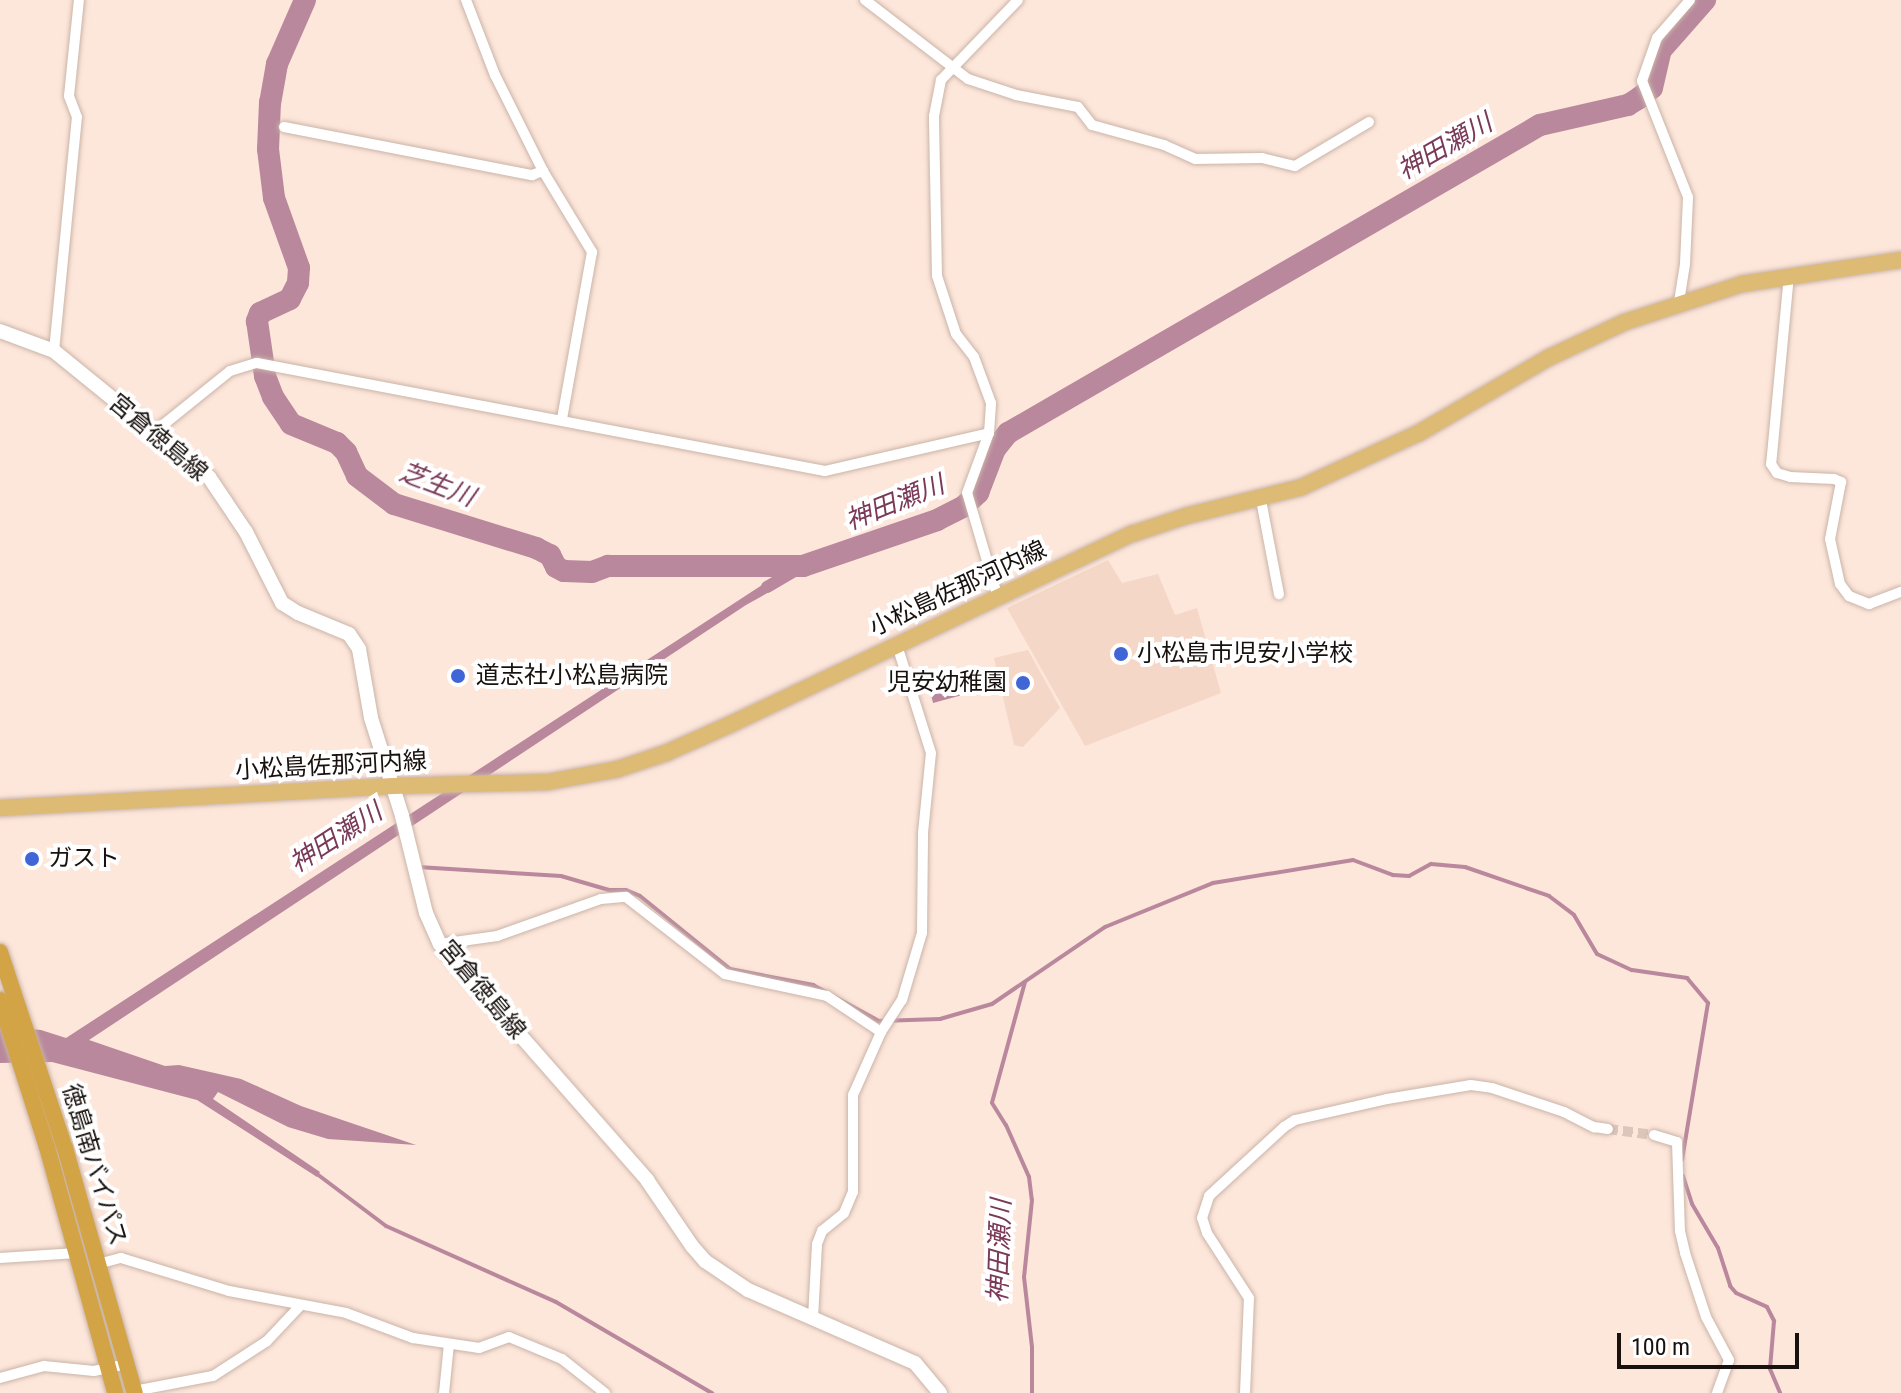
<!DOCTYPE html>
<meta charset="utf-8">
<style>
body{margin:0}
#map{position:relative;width:1901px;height:1393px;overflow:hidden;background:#fde6da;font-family:"Roboto Condensed","Noto Sans JP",sans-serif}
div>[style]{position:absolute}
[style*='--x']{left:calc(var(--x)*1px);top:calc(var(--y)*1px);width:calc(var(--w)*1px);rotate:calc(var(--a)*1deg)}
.built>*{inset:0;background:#f5d7c7}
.water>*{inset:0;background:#b9889d}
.stream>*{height:4px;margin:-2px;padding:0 2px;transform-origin:2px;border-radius:2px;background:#b9889d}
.canal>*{height:12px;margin:-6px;padding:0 6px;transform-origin:6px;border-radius:6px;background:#b9889d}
.river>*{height:22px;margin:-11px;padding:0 11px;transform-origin:11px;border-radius:11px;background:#b9889d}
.minor-tunnel>*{height:10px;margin-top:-5px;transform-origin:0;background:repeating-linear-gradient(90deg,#dbc6bb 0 10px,transparent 0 15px)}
.roads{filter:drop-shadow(0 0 2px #cab4a8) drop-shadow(0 0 2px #cab4a8)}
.minor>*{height:10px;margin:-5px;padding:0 5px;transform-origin:5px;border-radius:5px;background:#fff}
.secondary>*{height:14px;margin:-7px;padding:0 7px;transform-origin:7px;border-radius:7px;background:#fff}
.primary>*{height:16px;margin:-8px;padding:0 8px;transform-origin:8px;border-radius:8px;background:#debb74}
.trunk>*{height:16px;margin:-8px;padding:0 8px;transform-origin:8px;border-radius:8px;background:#d3a446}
.dots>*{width:22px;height:22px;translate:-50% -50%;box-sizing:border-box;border:4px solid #fff;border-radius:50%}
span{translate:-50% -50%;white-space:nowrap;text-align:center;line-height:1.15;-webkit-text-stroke:8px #fff;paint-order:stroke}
.street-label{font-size:24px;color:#18110d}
.poi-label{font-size:24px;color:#18110d}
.left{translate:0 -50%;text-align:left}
.right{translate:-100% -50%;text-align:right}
.water-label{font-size:26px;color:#793957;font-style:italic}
.scale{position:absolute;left:1617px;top:1333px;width:182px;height:36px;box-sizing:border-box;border:4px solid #18110d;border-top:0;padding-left:10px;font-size:24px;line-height:28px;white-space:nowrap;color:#18110d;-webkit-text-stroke:6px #fff;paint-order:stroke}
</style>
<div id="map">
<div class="built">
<div style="clip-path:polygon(1108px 560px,1122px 583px,1158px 574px,1175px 615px,1197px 608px,1221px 693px,1085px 746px,1007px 608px)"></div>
<div style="clip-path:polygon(1028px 650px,1060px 708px,1023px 747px,1014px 745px,994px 658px)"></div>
</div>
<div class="water">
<div style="clip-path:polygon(776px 576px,780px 586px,746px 605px,89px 1040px,165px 1066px,179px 1065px,241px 1079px,301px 1106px,416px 1145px,328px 1139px,288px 1127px,218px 1092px,213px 1099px,320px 1172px,317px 1177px,197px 1100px,52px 1062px,0 1063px,0 1026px,41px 1030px,66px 1038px)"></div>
<div style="clip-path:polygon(972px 670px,977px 691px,933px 703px,928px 681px)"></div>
</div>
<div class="stream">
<div style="--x:418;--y:867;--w:143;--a:3.6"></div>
<div style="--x:561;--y:876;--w:50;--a:16.3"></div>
<div style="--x:609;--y:890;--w:17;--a:0"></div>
<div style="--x:626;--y:890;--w:15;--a:23"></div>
<div style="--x:640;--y:896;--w:116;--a:39"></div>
<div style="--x:730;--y:969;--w:85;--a:10.9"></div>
<div style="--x:813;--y:985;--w:75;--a:28.6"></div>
<div style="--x:879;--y:1021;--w:61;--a:-1.9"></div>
<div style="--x:940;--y:1019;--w:54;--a:-16.1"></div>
<div style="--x:992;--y:1004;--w:137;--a:-34.3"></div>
<div style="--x:1105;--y:927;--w:117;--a:-22.2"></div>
<div style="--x:1213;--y:883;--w:142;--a:-9.3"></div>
<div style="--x:1353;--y:860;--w:43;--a:20.6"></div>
<div style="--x:1393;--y:875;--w:16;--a:4"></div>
<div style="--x:1409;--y:876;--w:25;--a:-29"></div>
<div style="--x:1431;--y:864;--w:34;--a:5"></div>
<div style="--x:1465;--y:867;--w:89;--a:19"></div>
<div style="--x:1549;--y:896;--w:31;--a:37"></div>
<div style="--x:1574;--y:915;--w:45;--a:59.5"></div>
<div style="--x:1597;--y:954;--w:38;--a:25"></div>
<div style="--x:1632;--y:970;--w:56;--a:8.3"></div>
<div style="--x:1687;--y:978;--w:33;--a:50"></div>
<div style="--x:1708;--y:1003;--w:159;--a:99.4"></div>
<div style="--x:1025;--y:982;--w:125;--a:105.3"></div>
<div style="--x:992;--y:1103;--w:26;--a:58"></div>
<div style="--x:1006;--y:1125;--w:57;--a:66.1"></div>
<div style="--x:1029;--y:1177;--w:23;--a:83"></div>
<div style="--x:1032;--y:1200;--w:77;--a:95.9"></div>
<div style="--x:1024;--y:1277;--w:70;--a:83.5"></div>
<div style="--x:1032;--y:1347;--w:46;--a:90"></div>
<div style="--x:317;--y:1174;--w:86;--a:37"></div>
<div style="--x:386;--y:1226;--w:186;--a:24.1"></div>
<div style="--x:556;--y:1302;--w:181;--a:30.3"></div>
<div style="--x:1683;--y:1176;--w:29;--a:72"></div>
<div style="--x:1692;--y:1204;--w:51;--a:59.4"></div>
<div style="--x:1718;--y:1248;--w:40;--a:72"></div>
<div style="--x:1730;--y:1286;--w:9;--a:49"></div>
<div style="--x:1736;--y:1293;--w:34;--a:24"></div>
<div style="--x:1767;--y:1307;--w:16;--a:63"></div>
<div style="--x:1774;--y:1321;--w:48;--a:94.8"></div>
<div style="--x:1770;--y:1369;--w:26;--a:67"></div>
</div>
<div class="canal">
<div style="--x:767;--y:587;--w:42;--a:-30.3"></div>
</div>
<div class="river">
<div style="--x:305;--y:0;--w:70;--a:113.6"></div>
<div style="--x:277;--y:64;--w:39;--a:100"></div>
<div style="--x:270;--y:102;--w:47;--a:92.4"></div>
<div style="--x:268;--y:149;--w:49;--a:83"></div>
<div style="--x:274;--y:198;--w:74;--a:70.3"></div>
<div style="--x:299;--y:268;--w:15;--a:94"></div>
<div style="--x:298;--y:283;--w:18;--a:117"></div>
<div style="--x:290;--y:299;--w:33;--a:155"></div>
<div style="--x:260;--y:313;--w:9;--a:111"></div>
<div style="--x:257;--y:321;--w:56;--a:81.7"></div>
<div style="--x:265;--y:376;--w:22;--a:69"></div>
<div style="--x:273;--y:397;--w:32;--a:56"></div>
<div style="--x:291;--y:424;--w:50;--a:22.4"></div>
<div style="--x:337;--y:443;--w:13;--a:45"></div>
<div style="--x:346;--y:452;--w:26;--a:65"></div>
<div style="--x:357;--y:476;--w:46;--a:37.1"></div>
<div style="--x:394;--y:504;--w:149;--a:17.2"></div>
<div style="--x:536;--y:548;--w:16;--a:27"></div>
<div style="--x:550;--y:555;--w:13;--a:63"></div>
<div style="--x:556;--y:567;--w:9;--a:27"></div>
<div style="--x:564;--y:571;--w:28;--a:2"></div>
<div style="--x:592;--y:572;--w:17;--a:-21"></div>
<div style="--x:608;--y:566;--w:195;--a:0"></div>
<div style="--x:803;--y:566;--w:142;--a:-18.9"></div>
<div style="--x:937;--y:520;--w:29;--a:-27"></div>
<div style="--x:963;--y:507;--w:21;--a:-43"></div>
<div style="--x:978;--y:493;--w:47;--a:-68.9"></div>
<div style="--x:995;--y:449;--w:21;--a:-51"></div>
<div style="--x:1008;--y:433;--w:615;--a:-30.07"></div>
<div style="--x:1540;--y:125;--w:90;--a:-12.8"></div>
<div style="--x:1628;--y:105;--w:13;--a:-32"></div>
<div style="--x:1639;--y:98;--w:16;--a:-38"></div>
<div style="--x:1652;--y:88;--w:39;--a:-77"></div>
<div style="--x:1661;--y:50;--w:67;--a:-48.7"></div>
</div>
<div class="minor-tunnel">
<div style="--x:1608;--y:1129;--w:46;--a:7.4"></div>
</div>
<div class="roads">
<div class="minor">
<div style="--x:466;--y:0;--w:80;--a:68.9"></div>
<div style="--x:495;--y:75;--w:107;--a:63.4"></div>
<div style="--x:543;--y:171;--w:95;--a:58.8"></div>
<div style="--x:592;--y:252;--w:170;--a:100.2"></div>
<div style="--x:865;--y:0;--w:130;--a:37.5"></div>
<div style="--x:968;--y:79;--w:51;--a:18.4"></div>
<div style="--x:1016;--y:95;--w:63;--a:11"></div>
<div style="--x:1078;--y:107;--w:23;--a:52"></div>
<div style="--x:1092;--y:125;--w:75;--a:15.5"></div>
<div style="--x:1164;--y:145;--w:34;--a:24"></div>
<div style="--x:1195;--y:159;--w:67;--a:-0.9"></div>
<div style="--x:1262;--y:158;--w:34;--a:14"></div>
<div style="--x:1295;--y:166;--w:86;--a:-30.7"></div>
<div style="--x:284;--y:127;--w:253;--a:11"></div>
<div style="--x:532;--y:175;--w:12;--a:-20"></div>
<div style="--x:1789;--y:275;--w:190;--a:95.4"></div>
<div style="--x:1771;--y:464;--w:11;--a:56"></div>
<div style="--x:1777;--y:473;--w:14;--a:17"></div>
<div style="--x:1790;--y:477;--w:44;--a:2.6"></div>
<div style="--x:1834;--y:479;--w:8;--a:23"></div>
<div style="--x:1841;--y:482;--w:58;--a:100.9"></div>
<div style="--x:1830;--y:539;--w:46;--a:77.5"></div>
<div style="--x:1840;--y:584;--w:15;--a:53"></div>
<div style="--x:1849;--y:596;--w:22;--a:22"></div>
<div style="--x:1869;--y:604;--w:34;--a:-21"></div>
<div style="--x:1679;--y:302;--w:38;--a:-81"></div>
<div style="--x:1685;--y:264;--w:67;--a:-87.4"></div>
<div style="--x:1688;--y:197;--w:125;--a:-111.6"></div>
<div style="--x:1642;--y:81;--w:46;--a:-70.8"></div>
<div style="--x:1657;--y:38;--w:50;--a:-49"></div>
<div style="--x:54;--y:351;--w:235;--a:-84.4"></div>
<div style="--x:77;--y:117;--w:22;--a:-111"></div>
<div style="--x:69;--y:96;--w:97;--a:-84.1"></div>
<div style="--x:153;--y:433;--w:99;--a:-38.8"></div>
<div style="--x:230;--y:371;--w:28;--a:-17"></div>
<div style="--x:257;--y:363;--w:578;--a:10.77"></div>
<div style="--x:825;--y:471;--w:168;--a:-13"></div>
<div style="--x:1261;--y:500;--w:96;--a:79.2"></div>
<div style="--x:998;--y:598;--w:109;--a:-106.4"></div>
<div style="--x:967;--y:493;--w:64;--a:-69.9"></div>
<div style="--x:989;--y:433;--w:30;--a:-86"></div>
<div style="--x:991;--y:403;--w:49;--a:-110.3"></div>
<div style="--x:974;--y:357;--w:29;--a:-128"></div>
<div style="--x:956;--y:334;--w:61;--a:-108.1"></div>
<div style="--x:937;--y:276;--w:160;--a:-91.1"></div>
<div style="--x:934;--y:116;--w:37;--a:-79"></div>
<div style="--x:941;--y:80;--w:111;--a:-46.1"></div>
<div style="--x:440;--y:944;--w:58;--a:-8"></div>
<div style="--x:497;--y:936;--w:110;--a:-19.6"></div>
<div style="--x:601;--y:899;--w:25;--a:-5"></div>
<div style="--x:626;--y:897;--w:125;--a:37.9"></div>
<div style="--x:725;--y:974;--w:104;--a:12.2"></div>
<div style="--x:827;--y:996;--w:65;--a:33.7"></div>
<div style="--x:1654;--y:1135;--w:24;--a:17"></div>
<div style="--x:1677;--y:1142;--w:89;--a:88.1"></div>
<div style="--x:1680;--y:1231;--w:23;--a:77"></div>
<div style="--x:1685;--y:1253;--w:67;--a:71.8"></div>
<div style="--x:1706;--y:1317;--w:49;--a:61.9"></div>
<div style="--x:1729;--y:1360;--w:35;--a:110"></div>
<div style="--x:0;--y:1258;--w:77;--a:-3.7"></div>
<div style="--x:98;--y:1264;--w:24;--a:-15"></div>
<div style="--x:121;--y:1258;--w:113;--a:17"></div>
<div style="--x:229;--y:1291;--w:119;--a:10.6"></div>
<div style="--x:346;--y:1313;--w:72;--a:20.5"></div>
<div style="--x:413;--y:1338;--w:67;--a:8.6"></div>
<div style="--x:479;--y:1348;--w:32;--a:-20"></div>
<div style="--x:509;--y:1337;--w:57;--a:22.5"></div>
<div style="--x:562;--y:1359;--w:55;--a:38.3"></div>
<div style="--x:813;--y:1318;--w:74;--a:-86.9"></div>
<div style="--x:817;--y:1244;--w:14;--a:-69"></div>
<div style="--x:822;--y:1231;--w:28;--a:-39"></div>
<div style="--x:844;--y:1213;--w:23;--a:-67"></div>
<div style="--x:853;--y:1192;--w:97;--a:-90"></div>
<div style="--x:853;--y:1095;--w:69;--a:-66"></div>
<div style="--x:881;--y:1032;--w:38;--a:-57"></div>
<div style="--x:902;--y:1000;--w:70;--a:-73.4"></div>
<div style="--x:922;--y:933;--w:100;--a:-89.4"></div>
<div style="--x:923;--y:833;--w:80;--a:-84.3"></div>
<div style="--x:931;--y:753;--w:113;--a:-107.5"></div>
<div style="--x:0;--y:1378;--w:46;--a:-15.3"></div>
<div style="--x:44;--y:1366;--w:50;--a:5.7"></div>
<div style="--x:94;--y:1371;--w:33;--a:-12"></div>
<div style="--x:134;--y:1391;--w:80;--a:-10.8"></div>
<div style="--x:213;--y:1376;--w:64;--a:-32.9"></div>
<div style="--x:267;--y:1341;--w:48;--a:-46.7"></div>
<div style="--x:444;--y:1393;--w:49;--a:-84.2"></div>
<div style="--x:1245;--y:1393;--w:95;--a:-87.6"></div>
<div style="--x:1249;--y:1298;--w:77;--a:-122.9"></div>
<div style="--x:1207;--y:1233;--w:16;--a:-108"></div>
<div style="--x:1202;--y:1218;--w:23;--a:-72"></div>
<div style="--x:1209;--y:1196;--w:102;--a:-42.6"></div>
<div style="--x:1284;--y:1127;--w:13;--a:-32"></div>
<div style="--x:1295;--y:1120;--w:94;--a:-12.9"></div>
<div style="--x:1387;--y:1099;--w:85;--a:-9.5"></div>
<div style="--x:1471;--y:1085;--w:21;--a:8"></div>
<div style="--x:1492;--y:1088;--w:76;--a:18.4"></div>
<div style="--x:1564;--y:1112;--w:34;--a:27"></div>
<div style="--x:1594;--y:1127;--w:14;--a:8"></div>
</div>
<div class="secondary">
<div style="--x:0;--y:331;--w:58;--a:20.3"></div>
<div style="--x:54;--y:351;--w:200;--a:39.1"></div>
<div style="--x:209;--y:477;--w:66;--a:56.1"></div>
<div style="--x:246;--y:532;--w:80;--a:63.1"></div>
<div style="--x:282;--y:603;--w:19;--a:32"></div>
<div style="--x:298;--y:613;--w:55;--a:22.4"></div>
<div style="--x:349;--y:634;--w:18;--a:56"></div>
<div style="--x:359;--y:649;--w:70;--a:80.1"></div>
<div style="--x:371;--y:718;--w:103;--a:72.4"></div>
<div style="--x:402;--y:816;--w:100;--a:76.1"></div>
<div style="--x:426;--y:913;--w:34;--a:66"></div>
<div style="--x:440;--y:944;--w:314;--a:48.7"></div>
<div style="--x:647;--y:1180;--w:80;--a:55.7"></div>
<div style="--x:692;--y:1246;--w:20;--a:49"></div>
<div style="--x:705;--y:1261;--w:52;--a:34"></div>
<div style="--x:748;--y:1290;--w:182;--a:23.6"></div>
<div style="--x:915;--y:1363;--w:39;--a:50"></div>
</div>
<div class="primary">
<div style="--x:0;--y:808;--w:394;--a:-3.2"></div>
<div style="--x:393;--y:786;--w:155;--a:-1.5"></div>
<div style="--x:548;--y:782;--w:71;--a:-10.5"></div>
<div style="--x:618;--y:769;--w:51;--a:-18.4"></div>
<div style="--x:666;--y:753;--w:71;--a:-24"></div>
<div style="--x:731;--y:724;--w:444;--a:-25.4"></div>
<div style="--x:1132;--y:534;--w:57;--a:-18.4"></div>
<div style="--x:1186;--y:516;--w:120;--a:-14"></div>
<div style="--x:1302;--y:487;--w:129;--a:-24.8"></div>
<div style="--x:1419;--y:433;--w:149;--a:-30.2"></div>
<div style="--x:1548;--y:358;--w:85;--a:-25.1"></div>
<div style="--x:1625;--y:322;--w:123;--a:-18"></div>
<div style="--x:1742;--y:284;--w:161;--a:-8.6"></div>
</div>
<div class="trunk">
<div style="--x:0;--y:952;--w:206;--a:71.7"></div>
<div style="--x:65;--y:1148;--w:255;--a:74.1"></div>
<div style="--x:0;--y:1000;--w:154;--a:72.3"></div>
<div style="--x:47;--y:1147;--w:255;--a:74.5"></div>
</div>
</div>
<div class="dots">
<div style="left:1121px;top:654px;background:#3f65d7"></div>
<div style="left:458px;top:676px;background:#3f65d7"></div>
<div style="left:1023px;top:683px;background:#3f65d7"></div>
<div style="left:32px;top:859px;background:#3f65d7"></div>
</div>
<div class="street-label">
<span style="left:158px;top:438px;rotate:40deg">宮倉徳島線</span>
<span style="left:958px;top:589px;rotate:-25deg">小松島佐那河内線</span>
<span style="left:331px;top:766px;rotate:-3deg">小松島佐那河内線</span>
<span style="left:482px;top:990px;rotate:50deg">宮倉徳島線</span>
<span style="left:94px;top:1165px;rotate:73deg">徳島南バイパス</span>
</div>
<div class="poi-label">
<span class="left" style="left:1137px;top:654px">小松島市児安小学校</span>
<span class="left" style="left:476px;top:676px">道志社小松島病院</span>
<span class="right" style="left:1007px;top:683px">児安幼稚園</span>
<span class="left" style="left:48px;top:859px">ガスト</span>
</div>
<div class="water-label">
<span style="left:1445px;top:147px;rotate:-30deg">神田瀬川</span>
<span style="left:437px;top:485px;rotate:21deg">芝生川</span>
<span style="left:895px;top:503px;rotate:-22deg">神田瀬川</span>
<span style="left:336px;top:838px;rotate:-33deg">神田瀬川</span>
<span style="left:1000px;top:1251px;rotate:-88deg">神田瀬川</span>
</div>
<div class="scale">100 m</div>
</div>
